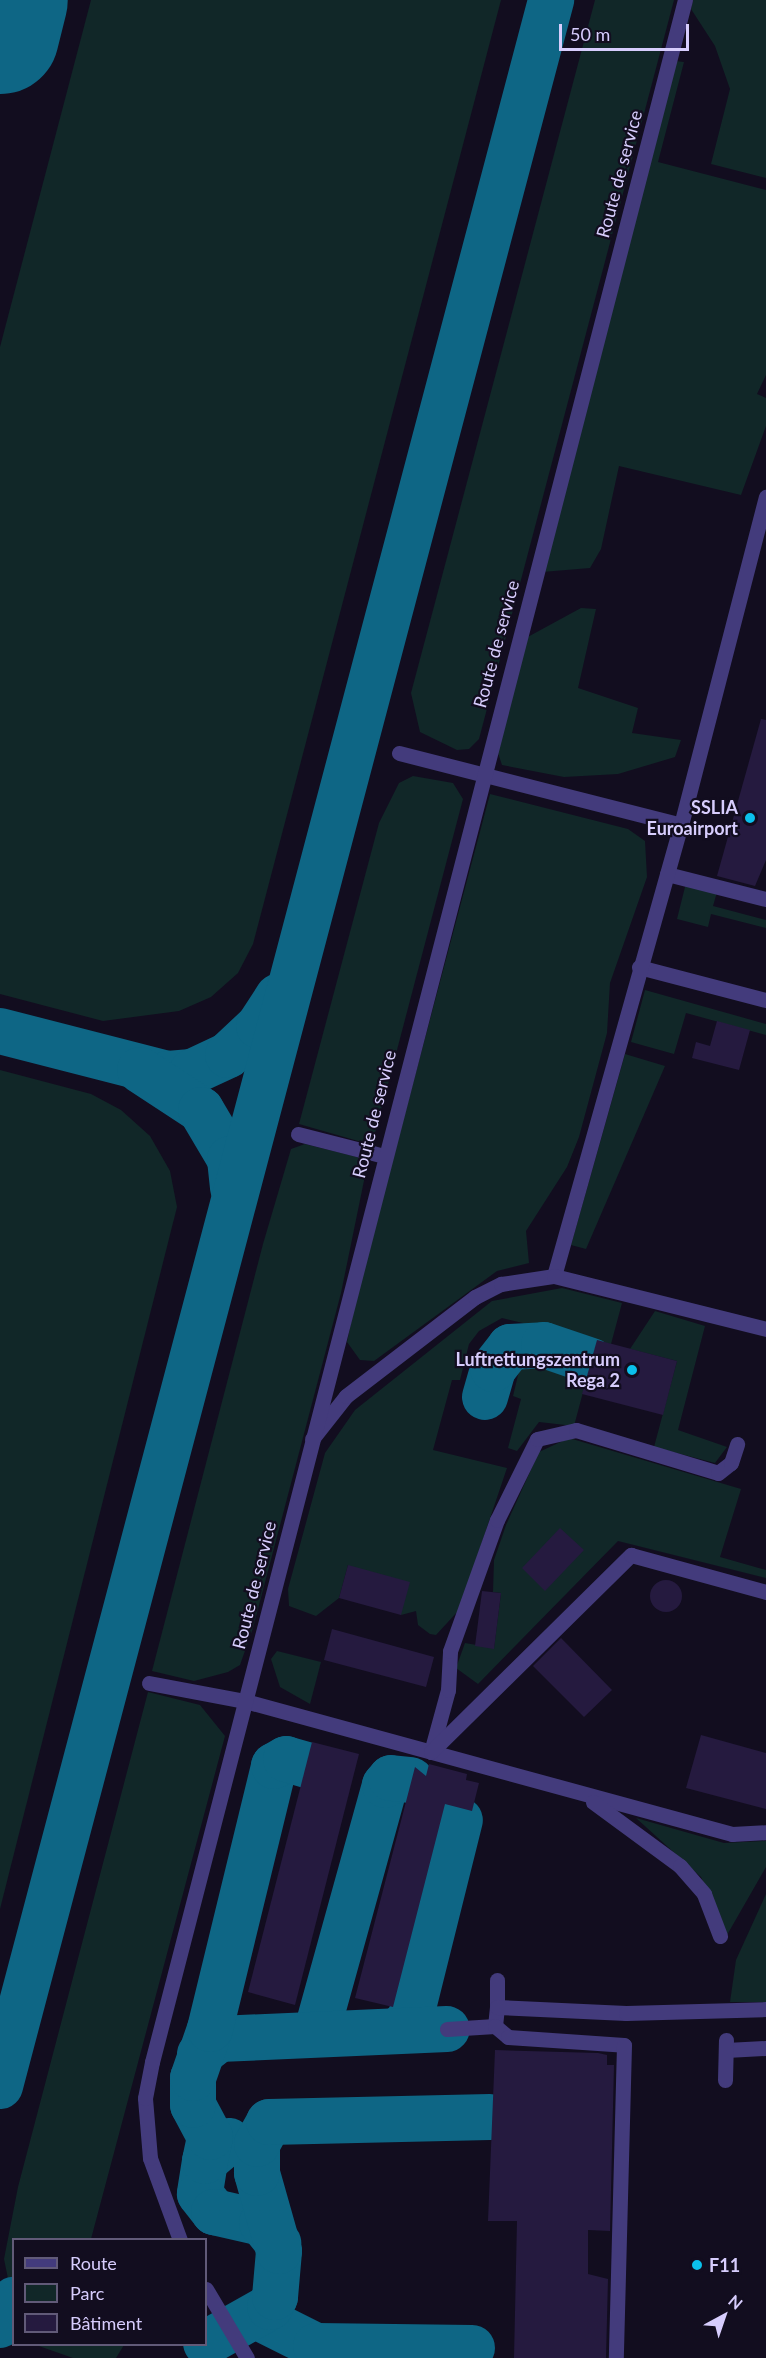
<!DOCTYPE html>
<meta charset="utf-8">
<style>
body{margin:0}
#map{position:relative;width:766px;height:2358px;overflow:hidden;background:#120d1f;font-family:Lato,sans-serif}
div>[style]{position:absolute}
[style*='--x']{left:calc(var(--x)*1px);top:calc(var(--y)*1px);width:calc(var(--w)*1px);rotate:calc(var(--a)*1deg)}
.green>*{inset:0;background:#112728}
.taxiway>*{height:46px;margin:-23px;padding:0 23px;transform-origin:23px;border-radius:23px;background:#0e6685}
.runway>*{height:117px;margin:-58.5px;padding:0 58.5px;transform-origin:58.5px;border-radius:58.5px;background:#0e6685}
.building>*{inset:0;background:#251a3f}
.round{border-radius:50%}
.minor>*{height:15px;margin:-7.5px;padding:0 7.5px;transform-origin:7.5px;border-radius:7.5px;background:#433b7c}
.dots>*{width:16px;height:16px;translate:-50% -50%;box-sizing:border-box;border:3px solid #120d1f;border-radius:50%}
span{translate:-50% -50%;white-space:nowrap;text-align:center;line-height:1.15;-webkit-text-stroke:4.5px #120d1f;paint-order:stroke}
.street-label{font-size:18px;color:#d7cdfd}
.poi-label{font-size:18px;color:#d7cdfd;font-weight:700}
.right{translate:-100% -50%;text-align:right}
.left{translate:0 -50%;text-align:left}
.legend{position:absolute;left:12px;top:2238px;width:195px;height:108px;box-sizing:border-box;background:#120d1f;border:2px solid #615a78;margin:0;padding:8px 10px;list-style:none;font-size:18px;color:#d7cdfd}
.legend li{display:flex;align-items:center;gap:12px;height:30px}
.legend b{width:30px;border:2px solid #615a78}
.north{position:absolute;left:694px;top:2286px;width:60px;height:60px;-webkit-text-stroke:4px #120d1f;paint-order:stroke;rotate:40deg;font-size:16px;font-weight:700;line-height:24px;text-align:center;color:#d7cdfd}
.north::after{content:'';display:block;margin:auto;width:21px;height:27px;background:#d7cdfd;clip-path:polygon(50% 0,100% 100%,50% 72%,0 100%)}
.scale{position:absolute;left:559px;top:24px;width:130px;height:27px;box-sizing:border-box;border:3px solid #d7cdfd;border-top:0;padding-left:8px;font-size:18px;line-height:21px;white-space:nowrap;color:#d7cdfd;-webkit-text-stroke:4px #120d1f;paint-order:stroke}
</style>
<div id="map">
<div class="green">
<div style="clip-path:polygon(91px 0,501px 0,253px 944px,238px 973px,211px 997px,179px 1011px,103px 1021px,0 994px,0 347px)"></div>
<div style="clip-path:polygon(595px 0,674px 0,479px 739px,469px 749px,457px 750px,420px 732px,411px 693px)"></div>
<div style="clip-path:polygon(693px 0,766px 0,766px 178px,711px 164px,730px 89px,715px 46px,691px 9px)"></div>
<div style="clip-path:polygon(675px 61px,684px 62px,658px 162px,766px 190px,766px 375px,757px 394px,766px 398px,766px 426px,741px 495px,619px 466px,601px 549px,590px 568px,542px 572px)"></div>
<div style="clip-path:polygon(581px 608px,596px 609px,578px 688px,638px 708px,632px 733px,681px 740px,675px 757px,618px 774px,564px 777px,502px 765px,495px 744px,524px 639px)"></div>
<div style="clip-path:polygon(413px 776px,453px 783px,463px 799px,372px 1145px,299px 1124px,379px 823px,399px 783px)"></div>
<div style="clip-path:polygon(490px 794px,628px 829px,645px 841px,647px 877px,610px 983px,607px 1033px,579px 1137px,567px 1167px,526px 1231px,529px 1263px,497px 1271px,374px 1361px,360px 1360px,347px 1342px,357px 1294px)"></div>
<div style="clip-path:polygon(686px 883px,717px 892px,713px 906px,766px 920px,766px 928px,711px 914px,708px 927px,677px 919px)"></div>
<div style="clip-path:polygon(645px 990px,766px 1024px,766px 1035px,686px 1013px,674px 1054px,631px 1042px)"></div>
<div style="clip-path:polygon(625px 1054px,665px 1066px,586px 1249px,571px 1245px)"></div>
<div style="clip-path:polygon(0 1070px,91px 1094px,121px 1110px,150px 1136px,170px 1171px,177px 1207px,0 1909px)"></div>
<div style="clip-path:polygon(305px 1144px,357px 1157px,367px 1166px,341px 1293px,253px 1628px,240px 1665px,228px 1672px,194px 1681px,152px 1671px,263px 1244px,291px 1149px)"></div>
<div style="clip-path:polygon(562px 1288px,622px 1303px,611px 1344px,502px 1318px,479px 1331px,469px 1344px,460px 1380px,452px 1380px,433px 1450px,507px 1468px,459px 1610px,436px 1635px,430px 1634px,418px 1625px,416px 1611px,401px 1615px,348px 1565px,339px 1598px,316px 1616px,289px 1606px,288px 1589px,325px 1453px,355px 1410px,492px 1301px)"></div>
<div style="clip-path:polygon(655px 1311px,705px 1326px,678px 1430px,727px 1447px,715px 1463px,654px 1447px,677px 1361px,630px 1349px)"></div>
<div style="clip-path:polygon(529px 1365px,586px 1381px,574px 1426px,539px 1422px,517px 1451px,508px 1448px,521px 1399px,513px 1396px,519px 1371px)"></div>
<div style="clip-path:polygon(569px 1438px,741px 1489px,720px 1557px,766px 1570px,766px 1578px,618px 1541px,478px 1684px,456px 1668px,465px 1643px,494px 1648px,501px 1593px,493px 1592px,494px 1560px,506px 1525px,539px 1452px)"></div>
<div style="clip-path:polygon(277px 1651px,321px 1662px,310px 1704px,280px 1687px,271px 1659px)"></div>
<div style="clip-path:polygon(148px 1692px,200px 1705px,225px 1736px,91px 2239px,14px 2240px,13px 2303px,4px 2259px,18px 2187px)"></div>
<div style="clip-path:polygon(636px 1818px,724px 1843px,766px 1841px,766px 1867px,727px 1935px,701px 1877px)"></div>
<div style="clip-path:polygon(766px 1894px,766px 2002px,730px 2002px,736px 1960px)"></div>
<div style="clip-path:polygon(36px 2345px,124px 2345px,116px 2358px,73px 2358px)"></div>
</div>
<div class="taxiway">
<div style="--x:0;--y:1031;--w:173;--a:14.4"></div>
<div style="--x:168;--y:1074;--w:24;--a:-5"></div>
<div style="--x:192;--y:1072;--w:40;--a:-25"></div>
<div style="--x:228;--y:1055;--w:42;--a:-43.1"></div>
<div style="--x:259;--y:1026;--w:35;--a:-57"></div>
<div style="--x:140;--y:1070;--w:73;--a:33.3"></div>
<div style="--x:201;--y:1110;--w:57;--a:59.4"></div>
<div style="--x:230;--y:1159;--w:29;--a:84"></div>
<div style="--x:485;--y:1397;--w:29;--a:-74"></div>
<div style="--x:493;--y:1369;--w:28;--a:-52"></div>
<div style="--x:510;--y:1347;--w:34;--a:-3"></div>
<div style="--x:544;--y:1345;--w:50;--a:18.8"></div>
<div style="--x:397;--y:2031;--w:17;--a:-40"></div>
<div style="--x:410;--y:2020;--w:206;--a:-76"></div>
<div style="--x:316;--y:2034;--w:258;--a:-74.5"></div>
<div style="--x:385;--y:1785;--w:9;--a:-49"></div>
<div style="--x:391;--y:1778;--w:20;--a:6"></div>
<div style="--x:200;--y:2054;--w:24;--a:-38"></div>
<div style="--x:219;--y:2039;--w:228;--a:-2.5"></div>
<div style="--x:0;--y:2086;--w:2158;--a:-75.2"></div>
<div style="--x:229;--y:2141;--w:31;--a:140"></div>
<div style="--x:205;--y:2161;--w:33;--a:99"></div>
<div style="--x:200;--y:2194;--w:23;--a:52"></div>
<div style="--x:214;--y:2212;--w:49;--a:12.9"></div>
<div style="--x:262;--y:2223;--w:26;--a:51"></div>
<div style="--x:205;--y:2161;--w:25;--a:-78"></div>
<div style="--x:210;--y:2137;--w:36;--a:-118"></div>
<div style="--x:193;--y:2105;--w:27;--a:-90"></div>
<div style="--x:193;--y:2078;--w:52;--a:-70.9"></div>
<div style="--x:210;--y:2029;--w:271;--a:-76.3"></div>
<div style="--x:274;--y:1766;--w:14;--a:-30"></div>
<div style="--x:286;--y:1759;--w:22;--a:16"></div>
<div style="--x:256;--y:2316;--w:67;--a:26.6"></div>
<div style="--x:316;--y:2346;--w:156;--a:0.7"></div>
<div style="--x:0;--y:2325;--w:29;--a:-61"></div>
<div style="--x:206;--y:2343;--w:73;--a:-29.4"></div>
<div style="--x:270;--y:2307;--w:11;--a:-63"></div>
<div style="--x:275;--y:2297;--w:46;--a:-85"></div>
<div style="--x:279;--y:2251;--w:81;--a:-105.8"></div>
<div style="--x:257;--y:2173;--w:29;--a:-90"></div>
<div style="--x:257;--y:2144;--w:25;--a:-61"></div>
<div style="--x:269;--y:2122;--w:221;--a:-1.3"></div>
</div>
<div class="runway">
<div style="--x:0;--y:35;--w:36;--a:-76"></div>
</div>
<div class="building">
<div style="clip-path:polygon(761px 719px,766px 720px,766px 860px,755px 886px,717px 876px)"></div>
<div style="clip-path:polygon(717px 1021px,750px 1030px,739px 1070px,692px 1058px,696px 1042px,710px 1046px)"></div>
<div style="clip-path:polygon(597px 1340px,677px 1361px,663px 1415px,582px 1394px)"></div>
<div style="clip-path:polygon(560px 1528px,584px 1550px,545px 1591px,522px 1568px)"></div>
<div style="clip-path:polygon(348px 1565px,410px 1582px,401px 1615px,339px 1598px)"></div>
<div class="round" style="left:650px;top:1580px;width:32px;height:32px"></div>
<div style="clip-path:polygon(482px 1591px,501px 1593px,494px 1649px,475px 1646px)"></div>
<div style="clip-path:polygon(332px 1629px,434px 1657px,426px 1687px,324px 1660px)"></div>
<div style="clip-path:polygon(561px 1638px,612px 1690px,584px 1717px,533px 1666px)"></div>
<div style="clip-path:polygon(701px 1735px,766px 1753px,766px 1809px,686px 1788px)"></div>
<div style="clip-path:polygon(312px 1742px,359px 1754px,295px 2005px,248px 1992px)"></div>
<div style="clip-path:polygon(429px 1764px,467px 1774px,466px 1780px,479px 1783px,472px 1811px,445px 1804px,393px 2007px,355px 1998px,415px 1767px,426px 1776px)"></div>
<div style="clip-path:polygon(495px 2050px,598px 2053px,607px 2055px,607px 2065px,614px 2065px,610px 2231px,588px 2230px,588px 2274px,608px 2279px,606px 2358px,514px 2358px,517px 2221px,488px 2221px)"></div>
</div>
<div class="minor">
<div style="--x:399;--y:753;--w:291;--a:14.3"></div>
<div style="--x:667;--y:874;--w:102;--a:14.2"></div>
<div style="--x:639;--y:967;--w:131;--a:14.6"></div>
<div style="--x:298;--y:1134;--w:89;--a:14.3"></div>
<div style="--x:554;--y:1276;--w:469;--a:-74.3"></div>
<div style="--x:681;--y:825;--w:339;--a:-75.5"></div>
<div style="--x:312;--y:1439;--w:55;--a:-51.7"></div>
<div style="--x:346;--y:1396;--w:163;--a:-37.5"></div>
<div style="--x:475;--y:1297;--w:29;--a:-27"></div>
<div style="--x:501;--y:1284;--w:54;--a:-8.6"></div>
<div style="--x:554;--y:1276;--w:219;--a:14"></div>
<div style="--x:149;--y:1683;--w:98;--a:10.6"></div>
<div style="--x:245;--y:1701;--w:505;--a:15.28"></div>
<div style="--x:732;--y:1834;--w:34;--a:-3"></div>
<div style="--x:431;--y:1752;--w:64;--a:-74.7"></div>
<div style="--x:448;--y:1690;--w:39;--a:-87"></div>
<div style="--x:450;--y:1651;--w:139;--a:-70.3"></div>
<div style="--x:497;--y:1520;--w:90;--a:-63.7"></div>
<div style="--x:537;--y:1439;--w:40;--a:-13"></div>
<div style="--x:576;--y:1430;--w:148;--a:16.8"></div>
<div style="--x:718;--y:1473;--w:16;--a:-38"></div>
<div style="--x:731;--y:1463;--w:20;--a:-72"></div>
<div style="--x:431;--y:1752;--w:281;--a:-44.6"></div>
<div style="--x:631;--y:1555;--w:140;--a:15.3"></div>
<div style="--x:593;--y:1802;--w:108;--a:36.3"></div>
<div style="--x:680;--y:1866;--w:37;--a:49"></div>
<div style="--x:704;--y:1894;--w:45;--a:69.1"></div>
<div style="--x:497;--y:2007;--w:27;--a:-90"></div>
<div style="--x:495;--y:2026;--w:19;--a:-84"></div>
<div style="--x:497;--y:2007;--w:129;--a:2.7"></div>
<div style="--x:626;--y:2013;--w:140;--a:-1.6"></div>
<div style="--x:447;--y:2029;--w:48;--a:-3.6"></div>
<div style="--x:495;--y:2026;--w:17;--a:40"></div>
<div style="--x:508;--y:2037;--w:116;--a:3.9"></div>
<div style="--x:624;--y:2045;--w:313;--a:91.5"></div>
<div style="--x:726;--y:2050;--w:40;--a:-2.9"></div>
<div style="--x:725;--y:2080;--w:40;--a:-88.6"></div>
<div style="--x:180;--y:2240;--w:87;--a:-110.1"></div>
<div style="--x:150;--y:2158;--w:60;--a:-94.8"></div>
<div style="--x:145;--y:2098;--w:37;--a:-79"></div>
<div style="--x:152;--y:2062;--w:2130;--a:-75.51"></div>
<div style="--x:206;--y:2289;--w:80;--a:59.3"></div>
</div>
<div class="dots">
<div style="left:750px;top:818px;background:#0bc0eb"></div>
<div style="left:632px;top:1370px;background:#0bc0eb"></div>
<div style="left:697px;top:2265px;background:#0bc0eb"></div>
</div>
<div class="street-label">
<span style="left:619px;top:174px;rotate:-75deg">Route de service</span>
<span style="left:496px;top:644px;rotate:-75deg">Route de service</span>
<span style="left:374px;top:1114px;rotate:-76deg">Route de service</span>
<span style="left:254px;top:1585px;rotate:-76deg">Route de service</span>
</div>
<div class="poi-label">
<span class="right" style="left:738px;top:818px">SSLIA<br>Euroairport</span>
<span class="right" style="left:620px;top:1370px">Luftrettungszentrum<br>Rega 2</span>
<span class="left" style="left:709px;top:2265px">F11</span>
</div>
<ul class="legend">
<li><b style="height:8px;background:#433b7c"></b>Route</li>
<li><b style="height:16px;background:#112728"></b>Parc</li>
<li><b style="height:16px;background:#251a3f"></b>Bâtiment</li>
</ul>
<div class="north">N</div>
<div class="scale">50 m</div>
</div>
